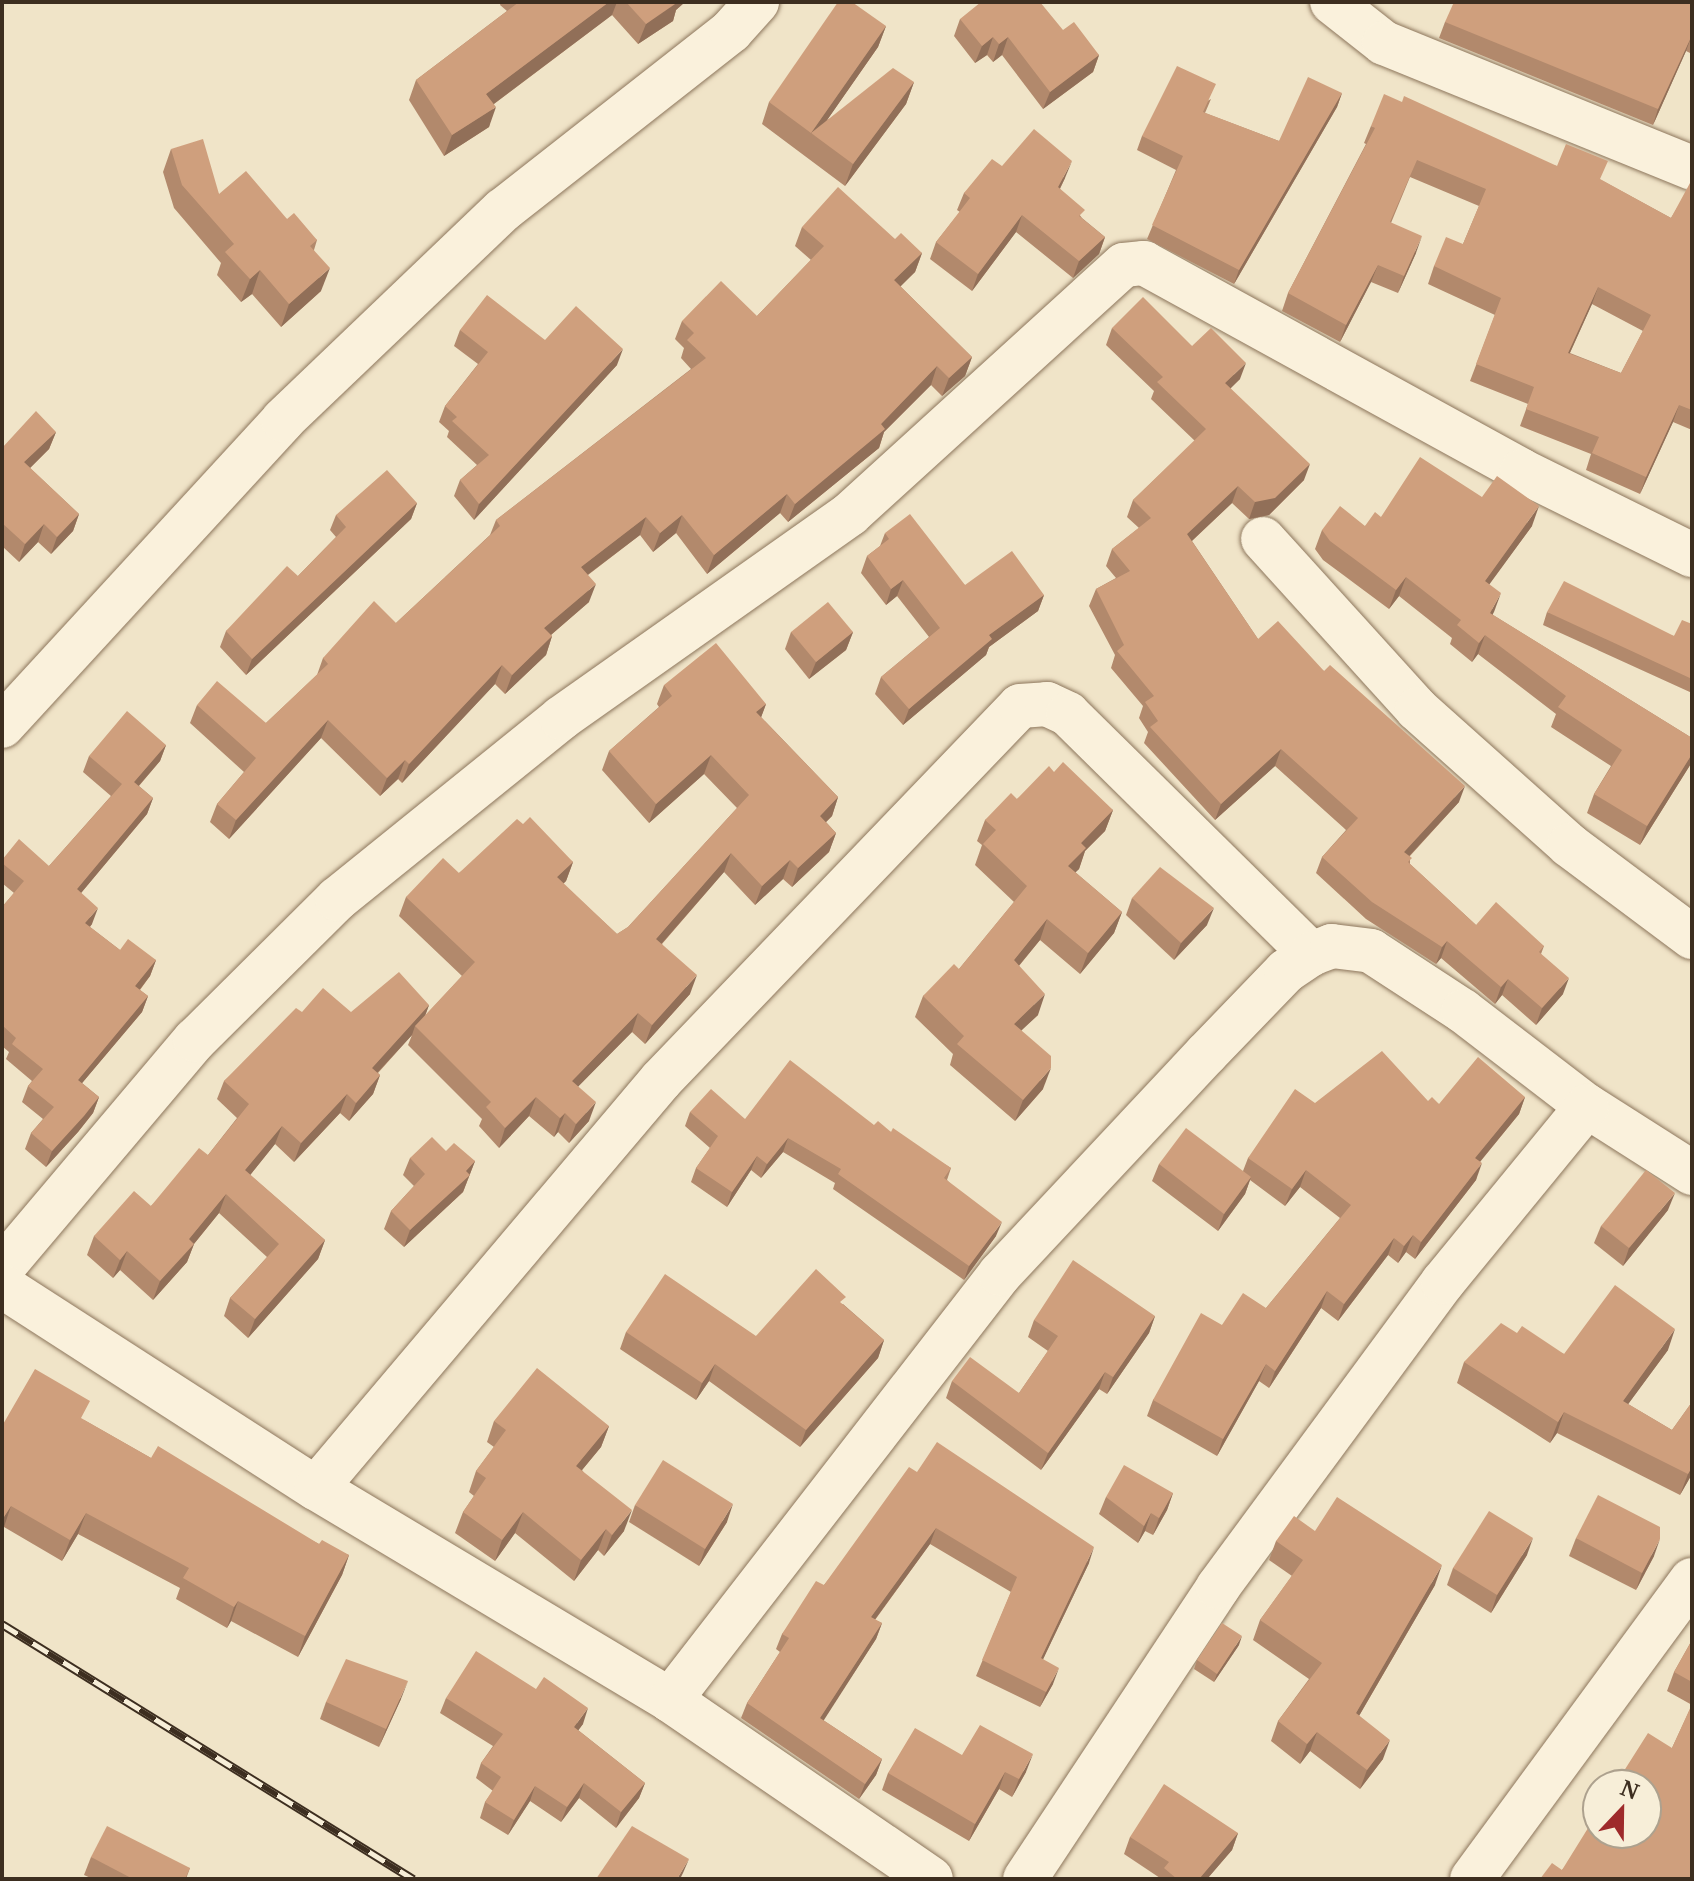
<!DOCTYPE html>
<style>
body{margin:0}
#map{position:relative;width:1694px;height:1881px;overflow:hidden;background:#f0e4c8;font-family:"Noto Serif",serif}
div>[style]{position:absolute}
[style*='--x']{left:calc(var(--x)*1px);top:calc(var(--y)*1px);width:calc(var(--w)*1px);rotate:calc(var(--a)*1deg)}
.roads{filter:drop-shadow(0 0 2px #8d765c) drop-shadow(0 0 2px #8d765c)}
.minor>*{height:44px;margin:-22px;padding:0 22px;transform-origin:22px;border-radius:22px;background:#faf1dc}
.rail>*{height:9px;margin-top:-4.5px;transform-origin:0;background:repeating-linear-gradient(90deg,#f7eed8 0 18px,#3d2e20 0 36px);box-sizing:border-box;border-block:2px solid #3d2e20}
.wall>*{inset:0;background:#b2896c}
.shaded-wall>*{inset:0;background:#916f58}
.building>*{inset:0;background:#cf9f7d}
span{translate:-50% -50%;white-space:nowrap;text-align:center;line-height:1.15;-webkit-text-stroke:7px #f7eed8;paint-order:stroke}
.frame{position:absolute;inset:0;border:4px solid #3d2e20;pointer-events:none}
.north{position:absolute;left:1582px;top:1769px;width:80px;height:80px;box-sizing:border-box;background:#f7eed8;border:2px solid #ada18e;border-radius:50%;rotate:22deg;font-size:22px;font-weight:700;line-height:32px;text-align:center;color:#3d2e20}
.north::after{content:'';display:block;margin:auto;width:28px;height:36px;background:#9e2a2b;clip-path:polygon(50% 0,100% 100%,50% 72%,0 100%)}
</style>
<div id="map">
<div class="roads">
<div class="minor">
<div style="--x:1332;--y:2;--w:66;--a:38.3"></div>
<div style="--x:1384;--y:43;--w:332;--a:22.1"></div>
<div style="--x:1263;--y:539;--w:229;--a:47.8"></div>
<div style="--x:1417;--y:709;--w:204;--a:41.8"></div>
<div style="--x:1569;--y:845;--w:154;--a:36.8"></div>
<div style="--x:2;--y:726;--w:415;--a:-47.4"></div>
<div style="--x:283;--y:420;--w:304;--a:-43.7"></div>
<div style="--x:503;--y:210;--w:290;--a:-38.1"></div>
<div style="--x:731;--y:31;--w:39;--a:-48"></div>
<div style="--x:2;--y:1268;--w:299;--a:-49.8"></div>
<div style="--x:195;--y:1040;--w:200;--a:-44.8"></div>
<div style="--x:337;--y:899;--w:288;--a:-38.9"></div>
<div style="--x:561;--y:718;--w:354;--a:-35.2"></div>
<div style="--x:850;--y:514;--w:370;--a:-42.3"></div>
<div style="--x:1124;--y:265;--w:20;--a:-6"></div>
<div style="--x:1144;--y:263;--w:431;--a:28.8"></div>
<div style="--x:1522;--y:471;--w:190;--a:26.3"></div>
<div style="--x:2;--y:1286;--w:373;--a:32.8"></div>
<div style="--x:316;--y:1488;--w:413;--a:30.9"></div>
<div style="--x:670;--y:1700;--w:316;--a:34.4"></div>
<div style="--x:316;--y:1488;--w:534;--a:-49.78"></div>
<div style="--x:661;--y:1080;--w:518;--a:-46.17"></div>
<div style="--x:1020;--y:706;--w:27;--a:-4"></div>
<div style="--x:1047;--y:704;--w:23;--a:25"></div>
<div style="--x:1068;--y:714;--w:342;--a:44.6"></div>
<div style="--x:670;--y:1700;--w:539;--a:-52.24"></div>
<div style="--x:1000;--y:1274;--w:301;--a:-46.9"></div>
<div style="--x:1206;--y:1054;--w:115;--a:-46.1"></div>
<div style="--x:1286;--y:971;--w:30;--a:-34"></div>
<div style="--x:1311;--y:954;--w:22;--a:-21"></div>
<div style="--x:1332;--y:946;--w:39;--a:7"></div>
<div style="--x:1371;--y:951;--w:110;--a:33.1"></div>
<div style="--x:1463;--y:1011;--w:156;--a:37.5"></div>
<div style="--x:1587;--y:1106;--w:125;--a:32.5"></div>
<div style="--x:1025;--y:1879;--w:350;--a:-56.5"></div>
<div style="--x:1218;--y:1587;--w:379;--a:-53.6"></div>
<div style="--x:1443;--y:1282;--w:227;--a:-50.7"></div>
<div style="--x:1472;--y:1879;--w:371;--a:-53.7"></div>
</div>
</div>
<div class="rail">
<div style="--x:2;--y:1624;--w:484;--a:31.8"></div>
</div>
<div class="wall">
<div style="clip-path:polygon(501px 2px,685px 2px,676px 10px,673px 21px,638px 44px,612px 15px,494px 104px,489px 127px,444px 156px,409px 100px,416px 80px,507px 11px,500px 5px)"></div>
<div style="clip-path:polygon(1692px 2px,1692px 54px,1686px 51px,1653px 125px,1439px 38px,1445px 22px)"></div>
<div style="clip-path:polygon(960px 19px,1063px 30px,1099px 55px,1093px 72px,1043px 109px,1002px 55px,993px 62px,987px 55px,975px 63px,954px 36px)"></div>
<div style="clip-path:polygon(886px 26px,878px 47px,827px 120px,914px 82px,906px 104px,845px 186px,762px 124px,769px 102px)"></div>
<div style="clip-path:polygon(1342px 93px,1337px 107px,1234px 284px,1147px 239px,1176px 170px,1137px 150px,1142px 136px,1211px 99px,1205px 113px,1279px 141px)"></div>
<div style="clip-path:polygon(evenodd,1371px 126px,1557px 166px,1601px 180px,1671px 218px,1692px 184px,1692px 430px,1673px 422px,1640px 494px,1586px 470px,1591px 454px,1520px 426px,1528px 404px,1470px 381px,1495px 315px,1428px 284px,1434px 266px,1463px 244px,1479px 206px,1410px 177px,1391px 223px,1416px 253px,1398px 293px,1371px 282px,1340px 342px,1282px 311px,1288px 293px,1366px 144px,1364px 143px,1371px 126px,1592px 304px,1643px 331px,1621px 373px,1570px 353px,1592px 304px)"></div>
<div style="clip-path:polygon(171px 149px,219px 194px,287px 219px,317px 240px,314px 250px,321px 291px,281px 327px,252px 294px,241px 302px,217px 275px,221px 263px,174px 208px,163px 172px)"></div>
<div style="clip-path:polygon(1002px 166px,1065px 178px,1060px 189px,1082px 218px,1105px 237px,1099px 254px,1073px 278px,1016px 232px,972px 291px,930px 259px,936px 242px,960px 212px,957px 210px,964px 193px)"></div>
<div style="clip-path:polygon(802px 227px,895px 239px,922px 253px,915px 272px,900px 286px,972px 357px,965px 376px,942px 396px,931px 385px,884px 432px,879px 448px,788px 522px,780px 513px,707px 574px,676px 533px,653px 552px,640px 535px,588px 575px,589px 602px,551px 635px,552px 636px,546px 655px,505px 694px,495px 684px,402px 783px,398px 779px,380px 796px,321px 738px,229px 839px,210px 822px,217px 804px,244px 772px,190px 723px,197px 705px,266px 723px,317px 675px,323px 658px,396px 623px,490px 535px,496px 520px,691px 369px,681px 358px,684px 348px,675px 339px,682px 321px,757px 316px,811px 260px,795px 246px)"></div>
<div style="clip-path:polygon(1112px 328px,1192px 346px,1240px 379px,1230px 388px,1304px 480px,1269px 515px,1249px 519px,1232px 503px,1192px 541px,1258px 639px,1324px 671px,1459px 802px,1410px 856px,1410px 864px,1476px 925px,1544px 946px,1541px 954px,1563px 994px,1536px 1025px,1502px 995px,1495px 1004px,1441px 958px,1436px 964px,1366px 919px,1316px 873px,1322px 857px,1346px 830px,1275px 766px,1215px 820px,1144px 743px,1148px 732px,1139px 718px,1143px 706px,1111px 668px,1115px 655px,1089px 606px,1096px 589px,1116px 578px,1106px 566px,1112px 549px,1139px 528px,1127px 517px,1133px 500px,1195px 441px,1151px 399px,1154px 391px,1106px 345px)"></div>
<div style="clip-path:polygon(460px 330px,545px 340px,617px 365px,474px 520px,454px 496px,460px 480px,477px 465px,447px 437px,449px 431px,439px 422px,445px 406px,478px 364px,454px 346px)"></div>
<div style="clip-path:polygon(56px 432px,49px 449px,30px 468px,79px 514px,73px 531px,51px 554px,38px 542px,19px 562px,2px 546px,2px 448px)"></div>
<div style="clip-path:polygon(1482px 497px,1532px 526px,1489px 584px,1493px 615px,1692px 738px,1692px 762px,1640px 845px,1587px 813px,1594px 794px,1611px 766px,1551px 727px,1556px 714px,1478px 654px,1472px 662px,1450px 644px,1452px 638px,1399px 596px,1389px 609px,1323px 560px,1315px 549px,1322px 530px,1365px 526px,1381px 517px)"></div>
<div style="clip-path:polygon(417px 503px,411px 519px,246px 675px,220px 647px,226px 631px,298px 576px,336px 537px,330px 530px,336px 515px)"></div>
<div style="clip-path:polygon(885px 533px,965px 585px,1044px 595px,1038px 611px,989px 647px,986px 655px,903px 725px,875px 694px,881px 677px,929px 637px,897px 596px,886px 605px,861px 573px,867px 556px,880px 546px)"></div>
<div style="clip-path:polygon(1547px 612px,1674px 636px,1692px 624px,1692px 693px,1543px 625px)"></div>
<div style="clip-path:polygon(791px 632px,853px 632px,846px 650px,809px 679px,785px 649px)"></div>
<div style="clip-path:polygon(664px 685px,766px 704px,761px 717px,838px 797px,832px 816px,826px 822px,836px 833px,829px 852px,792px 887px,783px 879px,755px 905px,724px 872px,662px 944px,690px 994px,645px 1044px,632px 1032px,578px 1086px,589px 1121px,569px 1143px,558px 1132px,554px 1137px,529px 1116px,499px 1148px,479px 1126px,482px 1119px,408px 1045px,412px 1035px,378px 1073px,380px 1075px,373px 1094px,349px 1121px,340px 1113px,294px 1162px,275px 1144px,250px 1175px,325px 1240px,318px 1259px,248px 1338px,224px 1316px,230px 1298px,267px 1257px,219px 1213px,194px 1244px,187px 1262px,153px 1300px,120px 1270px,113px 1278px,87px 1255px,94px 1236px,151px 1206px,208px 1155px,237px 1118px,217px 1099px,224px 1081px,302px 1012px,351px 1012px,429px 1005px,425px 1016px,462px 976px,399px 916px,406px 897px,459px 873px,523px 824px,573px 862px,566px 881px,563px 884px,617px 934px,628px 927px,737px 808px,704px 774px,649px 823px,602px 770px,609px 751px,659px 707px,657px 704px)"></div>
<div style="clip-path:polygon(166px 745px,160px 761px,139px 786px,153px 798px,147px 814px,81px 893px,92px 924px,90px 927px,120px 950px,156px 960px,150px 976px,140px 990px,148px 996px,142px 1012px,82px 1083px,99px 1097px,93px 1113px,78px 1132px,46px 1167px,25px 1149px,31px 1133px,43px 1119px,22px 1102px,28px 1086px,32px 1081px,6px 1059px,9px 1052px,2px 1046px,2px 907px,14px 893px,2px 883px,2px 860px,49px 866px,111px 796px,83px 772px,89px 756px)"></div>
<div style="clip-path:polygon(1054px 772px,1113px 810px,1105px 831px,1085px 851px,1079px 869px,1075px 872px,1122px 912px,1114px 933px,1080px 974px,1040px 940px,1019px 966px,1038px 1015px,1021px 1030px,1043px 1089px,1015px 1121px,950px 1065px,953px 1054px,915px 1017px,923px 996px,959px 969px,1014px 902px,975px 865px,982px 845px,977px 841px,985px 820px,1017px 799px)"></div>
<div style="clip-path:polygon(1132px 898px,1207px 925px,1174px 960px,1126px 915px)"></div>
<div style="clip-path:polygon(1525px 1097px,1519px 1114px,1480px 1162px,1476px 1180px,1415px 1259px,1406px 1252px,1398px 1263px,1388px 1255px,1338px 1321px,1321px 1308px,1269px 1388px,1259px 1381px,1217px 1456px,1147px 1416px,1153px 1400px,1222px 1325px,1266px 1308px,1340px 1218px,1300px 1187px,1285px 1206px,1250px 1180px,1245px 1194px,1218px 1231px,1152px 1181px,1159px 1164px,1243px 1171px,1248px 1158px,1315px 1103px,1428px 1101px,1439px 1104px)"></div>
<div style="clip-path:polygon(690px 1112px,745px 1119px,874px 1125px,891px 1132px,951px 1168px,947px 1180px,996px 1236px,964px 1280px,833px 1189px,835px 1183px,783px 1152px,761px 1178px,751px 1170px,727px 1207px,691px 1182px,696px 1168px,710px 1148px,685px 1126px)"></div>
<div style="clip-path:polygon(446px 1151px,475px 1161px,463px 1192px,404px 1247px,384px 1229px,391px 1211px,414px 1186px,403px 1175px,410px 1158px)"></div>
<div style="clip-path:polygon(1668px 1210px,1623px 1266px,1594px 1243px,1601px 1226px)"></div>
<div style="clip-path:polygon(843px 1304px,884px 1340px,878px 1358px,800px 1447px,709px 1381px,696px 1400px,620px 1349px,626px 1332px,756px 1336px)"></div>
<div style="clip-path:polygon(1155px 1316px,1149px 1333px,1107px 1394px,1099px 1389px,1041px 1470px,946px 1398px,952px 1381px,1019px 1393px,1048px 1351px,1028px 1337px,1034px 1320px)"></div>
<div style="clip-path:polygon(1517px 1333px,1564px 1354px,1668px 1350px,1628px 1404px,1672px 1430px,1692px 1402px,1692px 1474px,1680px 1495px,1557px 1433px,1550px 1443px,1457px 1383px,1464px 1362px)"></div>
<div style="clip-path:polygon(84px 1420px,151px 1458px,319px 1544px,349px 1555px,342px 1575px,298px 1657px,231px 1621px,227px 1628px,176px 1599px,180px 1588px,78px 1534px,62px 1561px,4px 1527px,2px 1426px)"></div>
<div style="clip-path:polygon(494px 1421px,609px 1426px,601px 1447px,582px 1470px,624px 1531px,604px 1556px,598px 1550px,574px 1581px,515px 1533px,495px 1561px,455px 1533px,463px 1512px,474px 1496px,469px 1492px,476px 1471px,494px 1447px,487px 1442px)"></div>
<div style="clip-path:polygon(917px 1472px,1089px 1563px,1043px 1659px,1053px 1684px,1040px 1707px,976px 1676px,1011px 1592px,930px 1544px,875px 1620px,882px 1623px,876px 1639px,823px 1720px,882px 1759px,876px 1775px,859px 1799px,741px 1718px,747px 1703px,780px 1652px,776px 1649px,782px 1634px,824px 1585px)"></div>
<div style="clip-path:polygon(1173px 1493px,1167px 1510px,1153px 1535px,1145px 1531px,1138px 1543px,1099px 1514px,1106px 1497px)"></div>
<div style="clip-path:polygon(635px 1505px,727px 1522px,699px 1566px,629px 1522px)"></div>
<div style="clip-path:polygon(1315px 1531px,1435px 1585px,1359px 1716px,1383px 1759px,1360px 1789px,1310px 1751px,1300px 1764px,1271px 1741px,1278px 1721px,1309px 1679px,1253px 1640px,1260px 1620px,1292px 1576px,1269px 1560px,1276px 1541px)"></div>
<div style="clip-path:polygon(1576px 1538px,1654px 1556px,1636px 1590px,1569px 1556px)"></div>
<div style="clip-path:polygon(1527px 1555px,1491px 1613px,1447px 1585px,1453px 1568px)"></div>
<div style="clip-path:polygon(1692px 1640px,1692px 1879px,1562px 1870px,1672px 1748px,1692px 1705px,1667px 1691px,1674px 1672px)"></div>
<div style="clip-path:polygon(1239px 1645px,1214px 1682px,1194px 1669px,1197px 1660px)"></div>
<div style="clip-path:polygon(446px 1698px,583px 1724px,578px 1730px,645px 1783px,639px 1798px,616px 1828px,579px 1798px,561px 1822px,530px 1801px,508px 1835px,480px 1818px,485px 1802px,493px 1791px,476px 1778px,481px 1763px,493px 1746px,440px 1713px)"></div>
<div style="clip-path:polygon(401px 1699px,379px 1747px,320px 1719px,326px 1702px)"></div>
<div style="clip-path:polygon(962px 1755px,1026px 1772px,1012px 1797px,999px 1789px,969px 1841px,882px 1790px,888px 1773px)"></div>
<div style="clip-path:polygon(1238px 1833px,1232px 1850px,1207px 1879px,1160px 1879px,1160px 1878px,1124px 1854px,1130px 1837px)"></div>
<div style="clip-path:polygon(91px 1857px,190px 1868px,186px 1879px,93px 1879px,84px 1875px)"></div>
</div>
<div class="shaded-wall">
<div style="clip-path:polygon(609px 2px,617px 2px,612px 15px,479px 115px,486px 94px)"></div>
<div style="clip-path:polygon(675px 2px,685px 2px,676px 10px,673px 21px,638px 44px,646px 24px)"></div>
<div style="clip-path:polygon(886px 26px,878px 47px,816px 136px,811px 133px,803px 154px,811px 133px)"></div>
<div style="clip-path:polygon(1692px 35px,1686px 51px,1653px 125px,1658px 109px)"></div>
<div style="clip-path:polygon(993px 37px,987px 55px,975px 63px,982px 46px)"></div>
<div style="clip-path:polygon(1008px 37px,1002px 55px,993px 62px,999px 44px)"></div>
<div style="clip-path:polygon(1099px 55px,1093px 72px,1043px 109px,1050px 92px)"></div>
<div style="clip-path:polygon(914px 82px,906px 104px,845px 186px,853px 164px)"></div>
<div style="clip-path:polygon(1342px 93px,1337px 107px,1234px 284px,1239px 270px)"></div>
<div style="clip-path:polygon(496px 107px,489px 127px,444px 156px,452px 135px)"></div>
<div style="clip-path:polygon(1072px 161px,1065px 178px,1052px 204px,1058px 187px)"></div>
<div style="clip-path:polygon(1022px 215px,1016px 232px,972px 291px,978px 274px)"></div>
<div style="clip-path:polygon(1422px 236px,1416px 253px,1398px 293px,1404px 276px)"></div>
<div style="clip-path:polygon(1105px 237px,1099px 254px,1073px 278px,1079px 261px)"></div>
<div style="clip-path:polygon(922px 253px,915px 272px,888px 299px,894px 280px)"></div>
<div style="clip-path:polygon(1378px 265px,1371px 282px,1340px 342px,1346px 325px)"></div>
<div style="clip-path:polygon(330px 268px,321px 291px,281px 327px,289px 304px)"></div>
<div style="clip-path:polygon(260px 270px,252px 294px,241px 302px,250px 279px)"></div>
<div style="clip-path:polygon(1598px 287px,1592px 304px,1562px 370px,1568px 353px)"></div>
<div style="clip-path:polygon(623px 349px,617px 365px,474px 520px,479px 504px)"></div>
<div style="clip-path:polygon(972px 357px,965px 376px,942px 396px,949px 378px)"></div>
<div style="clip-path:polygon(1246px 363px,1240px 379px,1219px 400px,1225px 383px)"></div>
<div style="clip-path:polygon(937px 366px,931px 385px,884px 432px,879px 448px,788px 522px,795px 504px,881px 424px)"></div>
<div style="clip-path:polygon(1679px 405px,1673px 422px,1640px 494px,1646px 477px)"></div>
<div style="clip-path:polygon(56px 432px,49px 449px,18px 480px,24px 462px)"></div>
<div style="clip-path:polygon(1310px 464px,1304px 480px,1269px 515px,1249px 519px,1255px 502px)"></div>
<div style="clip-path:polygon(1238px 486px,1232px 503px,1181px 551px,1187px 534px)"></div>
<div style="clip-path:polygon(787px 494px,780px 513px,707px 574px,714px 555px)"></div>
<div style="clip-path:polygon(417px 503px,411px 519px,246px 675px,252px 659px)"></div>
<div style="clip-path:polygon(1539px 506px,1532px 526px,1478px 600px,1485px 581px)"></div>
<div style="clip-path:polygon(79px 514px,73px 531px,51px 554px,57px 537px)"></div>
<div style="clip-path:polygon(682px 515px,676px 533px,653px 552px,660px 533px)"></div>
<div style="clip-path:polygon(646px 517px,640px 535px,574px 585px,581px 567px)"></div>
<div style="clip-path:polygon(44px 524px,38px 542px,19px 562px,25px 544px)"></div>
<div style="clip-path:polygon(1406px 577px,1399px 596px,1389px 609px,1396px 590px)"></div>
<div style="clip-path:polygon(903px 580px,897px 596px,886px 605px,891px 589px)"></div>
<div style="clip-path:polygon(596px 584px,589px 602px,538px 646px,544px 628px)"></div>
<div style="clip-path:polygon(1501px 593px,1494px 612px,1483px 632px,1490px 613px)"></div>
<div style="clip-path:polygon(1044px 595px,1038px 611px,989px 647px,986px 655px,903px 725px,909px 709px,989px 635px)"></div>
<div style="clip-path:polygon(853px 632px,846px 650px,809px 679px,816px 662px)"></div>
<div style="clip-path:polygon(1485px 635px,1478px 654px,1472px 662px,1479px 643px)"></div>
<div style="clip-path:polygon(552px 636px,546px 655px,505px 694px,512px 675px)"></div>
<div style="clip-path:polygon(502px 665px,495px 684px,402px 783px,409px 764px)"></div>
<div style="clip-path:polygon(766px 704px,759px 723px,756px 712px)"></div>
<div style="clip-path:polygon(328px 720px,321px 738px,229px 839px,236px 820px)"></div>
<div style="clip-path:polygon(166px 745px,160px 761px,128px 798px,134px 782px)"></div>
<div style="clip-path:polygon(1281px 749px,1275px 766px,1215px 820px,1221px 804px)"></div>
<div style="clip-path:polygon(1692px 754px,1692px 762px,1640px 845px,1647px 826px)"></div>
<div style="clip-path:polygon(711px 755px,704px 774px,649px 823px,656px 804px)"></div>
<div style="clip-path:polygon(405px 760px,398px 779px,380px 796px,387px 778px)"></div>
<div style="clip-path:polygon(1465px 786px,1459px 802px,1398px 868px,1404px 852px)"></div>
<div style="clip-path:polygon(838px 797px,832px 816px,813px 835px,820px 816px)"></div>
<div style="clip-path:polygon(153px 798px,147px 814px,71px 905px,77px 889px)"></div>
<div style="clip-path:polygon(1113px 810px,1105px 831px,1085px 851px,1079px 869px,1061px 887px,1068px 866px,1081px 843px)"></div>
<div style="clip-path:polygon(836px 833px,829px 852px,792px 887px,798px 868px)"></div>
<div style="clip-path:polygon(731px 853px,724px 872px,649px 958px,656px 939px)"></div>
<div style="clip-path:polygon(790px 860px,783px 879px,755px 905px,762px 886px)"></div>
<div style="clip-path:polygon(573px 862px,566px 881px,550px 896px,557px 877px)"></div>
<div style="clip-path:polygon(98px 908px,92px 924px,79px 939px,85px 923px)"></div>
<div style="clip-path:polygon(1214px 908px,1207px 925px,1174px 960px,1181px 943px)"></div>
<div style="clip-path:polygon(1122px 912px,1114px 933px,1080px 974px,1088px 953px)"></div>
<div style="clip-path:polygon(1047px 919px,1040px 940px,1006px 981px,1014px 960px)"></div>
<div style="clip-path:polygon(1447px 941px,1441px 958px,1436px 964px,1442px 947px)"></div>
<div style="clip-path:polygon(156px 960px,150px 976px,130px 1002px,135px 986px)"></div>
<div style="clip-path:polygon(697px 975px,690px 994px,645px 1044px,652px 1025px)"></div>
<div style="clip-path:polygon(1569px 978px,1563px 994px,1536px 1025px,1542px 1008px)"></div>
<div style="clip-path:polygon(1508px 979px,1502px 995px,1495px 1004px,1501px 987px)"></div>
<div style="clip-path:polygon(1045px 994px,1038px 1015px,1006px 1045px,1014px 1024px)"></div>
<div style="clip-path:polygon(148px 996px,142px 1012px,72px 1095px,78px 1080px)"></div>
<div style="clip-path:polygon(429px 1005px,422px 1024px,415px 1026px,412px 1035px,365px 1086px,372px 1068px)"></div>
<div style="clip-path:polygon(638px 1013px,632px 1032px,565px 1100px,572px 1081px)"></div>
<div style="clip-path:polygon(1051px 1068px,1043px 1089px,1015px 1121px,1023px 1100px)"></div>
<div style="clip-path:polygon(380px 1075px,373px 1094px,349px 1121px,356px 1103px)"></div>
<div style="clip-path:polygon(347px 1094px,340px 1113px,294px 1162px,301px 1143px)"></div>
<div style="clip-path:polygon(99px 1097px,93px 1113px,78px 1132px,46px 1167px,52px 1151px)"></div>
<div style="clip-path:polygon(536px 1097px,529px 1116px,499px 1148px,505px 1128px)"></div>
<div style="clip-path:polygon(1525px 1097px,1519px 1114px,1469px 1175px,1475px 1158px)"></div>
<div style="clip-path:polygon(596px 1102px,589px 1121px,569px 1143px,576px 1124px)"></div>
<div style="clip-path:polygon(565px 1113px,558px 1132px,554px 1137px,560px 1118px)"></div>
<div style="clip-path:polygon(282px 1126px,275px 1144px,239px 1189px,245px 1170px)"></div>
<div style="clip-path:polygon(788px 1138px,783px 1152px,761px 1178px,767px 1164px)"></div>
<div style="clip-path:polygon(757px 1156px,751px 1170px,727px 1207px,732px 1192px)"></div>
<div style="clip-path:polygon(475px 1161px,463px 1192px,404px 1247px,410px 1230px)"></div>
<div style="clip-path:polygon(1482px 1163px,1476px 1180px,1415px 1259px,1421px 1242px)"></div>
<div style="clip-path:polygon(1306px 1170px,1300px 1187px,1285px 1206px,1292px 1189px)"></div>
<div style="clip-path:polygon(1251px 1177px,1245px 1194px,1218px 1231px,1224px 1214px)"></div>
<div style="clip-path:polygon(1675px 1193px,1668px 1210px,1623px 1266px,1629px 1248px)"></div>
<div style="clip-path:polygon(226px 1194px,219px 1213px,193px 1245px,194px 1244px,187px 1262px,153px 1300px,160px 1281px,189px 1239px)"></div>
<div style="clip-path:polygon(1002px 1222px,996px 1236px,964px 1280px,969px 1266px)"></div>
<div style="clip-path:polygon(1413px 1235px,1406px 1252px,1398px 1263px,1404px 1246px)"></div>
<div style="clip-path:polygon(1394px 1238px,1388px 1255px,1338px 1321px,1344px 1304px)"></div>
<div style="clip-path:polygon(325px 1240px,318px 1259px,248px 1338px,255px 1319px)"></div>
<div style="clip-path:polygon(127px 1251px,120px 1270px,113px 1278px,120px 1260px)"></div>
<div style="clip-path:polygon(1327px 1291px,1321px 1308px,1269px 1388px,1275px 1371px)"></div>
<div style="clip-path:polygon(1155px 1316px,1149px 1333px,1107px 1394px,1113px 1377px)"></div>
<div style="clip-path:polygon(1675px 1329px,1668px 1350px,1615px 1422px,1623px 1401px)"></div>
<div style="clip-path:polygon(884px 1340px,878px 1358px,800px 1447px,806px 1430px)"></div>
<div style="clip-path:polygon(715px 1364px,709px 1381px,696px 1400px,702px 1383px)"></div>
<div style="clip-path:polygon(1266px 1364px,1259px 1381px,1217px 1456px,1223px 1439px)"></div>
<div style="clip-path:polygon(1105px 1372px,1099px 1389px,1041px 1470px,1048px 1453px)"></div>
<div style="clip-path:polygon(1564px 1412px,1557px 1433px,1550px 1443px,1558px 1422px)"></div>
<div style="clip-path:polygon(609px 1426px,601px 1447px,568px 1487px,576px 1466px)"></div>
<div style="clip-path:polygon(1692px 1467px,1692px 1474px,1680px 1495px,1688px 1474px)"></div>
<div style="clip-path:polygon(1173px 1493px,1167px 1510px,1153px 1535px,1159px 1518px)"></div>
<div style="clip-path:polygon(733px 1504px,727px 1522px,699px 1566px,705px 1549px)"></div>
<div style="clip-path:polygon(11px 1506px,4px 1527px,2px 1529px,2px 1520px)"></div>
<div style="clip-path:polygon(632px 1510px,624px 1531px,604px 1556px,612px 1535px)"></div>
<div style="clip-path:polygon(523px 1512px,515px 1533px,495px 1561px,502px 1540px)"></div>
<div style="clip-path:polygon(86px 1513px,78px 1534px,62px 1561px,70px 1540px)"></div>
<div style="clip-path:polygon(1151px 1513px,1145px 1531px,1138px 1543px,1144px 1526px)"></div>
<div style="clip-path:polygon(936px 1528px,930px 1544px,865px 1633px,871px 1617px)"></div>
<div style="clip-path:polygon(606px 1529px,598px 1550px,574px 1581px,581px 1560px)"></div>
<div style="clip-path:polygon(1533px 1538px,1527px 1555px,1491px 1613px,1497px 1595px)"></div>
<div style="clip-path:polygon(1660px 1539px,1654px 1556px,1636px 1590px,1642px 1573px)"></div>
<div style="clip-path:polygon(1094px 1547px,1089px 1563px,1036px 1674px,1041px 1658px)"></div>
<div style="clip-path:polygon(349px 1555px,342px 1575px,298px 1657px,305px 1636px)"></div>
<div style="clip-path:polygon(1442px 1565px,1435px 1585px,1349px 1733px,1356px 1713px)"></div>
<div style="clip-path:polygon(238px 1601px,231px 1621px,227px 1628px,234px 1607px)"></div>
<div style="clip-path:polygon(882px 1623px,876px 1639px,815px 1734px,820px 1718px)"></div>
<div style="clip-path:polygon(1242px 1636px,1239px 1645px,1214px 1682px,1217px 1674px)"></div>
<div style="clip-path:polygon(1059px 1668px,1053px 1684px,1040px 1707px,1046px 1692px)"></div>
<div style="clip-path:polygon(408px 1681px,401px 1699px,379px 1747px,386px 1729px)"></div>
<div style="clip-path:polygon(588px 1708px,583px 1724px,569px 1743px,574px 1727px)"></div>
<div style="clip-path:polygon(1317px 1732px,1310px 1751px,1300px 1764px,1307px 1744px)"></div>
<div style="clip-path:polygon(1390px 1740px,1383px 1759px,1360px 1789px,1367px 1770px)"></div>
<div style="clip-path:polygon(1033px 1754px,1026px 1772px,1012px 1797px,1019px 1779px)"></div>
<div style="clip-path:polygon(882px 1759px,876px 1775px,859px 1799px,865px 1784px)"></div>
<div style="clip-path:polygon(1005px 1772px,999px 1789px,969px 1841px,975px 1824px)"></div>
<div style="clip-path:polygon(584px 1783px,579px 1798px,561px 1822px,567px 1807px)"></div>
<div style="clip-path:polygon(645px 1783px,639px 1798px,616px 1828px,621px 1812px)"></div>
<div style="clip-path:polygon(535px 1786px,530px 1801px,508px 1835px,514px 1820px)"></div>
<div style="clip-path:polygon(1238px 1833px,1232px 1850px,1207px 1879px,1199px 1879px)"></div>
<div style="clip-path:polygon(689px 1859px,683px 1873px,680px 1879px,677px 1879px)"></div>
</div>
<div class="building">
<div style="clip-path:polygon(519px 2px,609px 2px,486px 94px,496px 107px,452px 135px,416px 80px)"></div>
<div style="clip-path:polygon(626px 2px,678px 2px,646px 24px)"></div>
<div style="clip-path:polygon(838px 2px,852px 2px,886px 26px,811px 133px,769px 102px)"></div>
<div style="clip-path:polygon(981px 2px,1040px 2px,1063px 30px,1074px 22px,1099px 55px,1050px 92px,1008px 37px,999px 44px,993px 37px,982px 46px,960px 19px)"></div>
<div style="clip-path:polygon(1454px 2px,1692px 2px,1692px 35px,1658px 109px,1445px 22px)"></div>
<div style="clip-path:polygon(1177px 66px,1216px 84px,1203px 112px,1279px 141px,1308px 77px,1342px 93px,1239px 270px,1152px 225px,1183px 156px,1142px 136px)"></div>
<div style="clip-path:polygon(893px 68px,914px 82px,853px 164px,811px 133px)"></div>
<div style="clip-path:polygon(evenodd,1384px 94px,1402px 102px,1404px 96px,1557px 166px,1566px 144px,1608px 161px,1600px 179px,1671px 218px,1690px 183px,1692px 184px,1692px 410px,1679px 405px,1646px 477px,1592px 453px,1599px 437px,1526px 409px,1534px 387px,1476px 364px,1501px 298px,1434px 266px,1446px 237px,1463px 244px,1486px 189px,1417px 160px,1390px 222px,1422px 236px,1404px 276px,1378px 265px,1346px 325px,1288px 293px,1375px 128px,1371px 126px,1384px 94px,1598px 287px,1651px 315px,1621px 373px,1568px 353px,1598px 287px)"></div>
<div style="clip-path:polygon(1034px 129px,1072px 161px,1058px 187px,1085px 210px,1079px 216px,1105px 237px,1079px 261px,1022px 215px,978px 274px,936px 242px,970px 198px,964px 193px,992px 159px,1002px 166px)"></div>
<div style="clip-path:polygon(203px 139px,219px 194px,246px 171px,287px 219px,294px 213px,317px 240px,310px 246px,330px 268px,289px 304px,260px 270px,250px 279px,225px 252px,234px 244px,182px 185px,171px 149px)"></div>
<div style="clip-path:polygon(838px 187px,895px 239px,901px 233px,922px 253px,894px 280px,972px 357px,949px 378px,937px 366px,881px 424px,885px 429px,795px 504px,787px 494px,714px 555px,682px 515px,660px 533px,646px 517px,581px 567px,596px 584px,544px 628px,552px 636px,512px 675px,502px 665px,409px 764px,405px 760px,387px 778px,328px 720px,236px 820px,217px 804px,256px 758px,197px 705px,217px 681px,266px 723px,328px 664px,323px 658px,374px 601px,396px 623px,500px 526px,496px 520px,706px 358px,687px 340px,694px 333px,682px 321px,721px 281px,757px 316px,824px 246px,802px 227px)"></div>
<div style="clip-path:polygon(487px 295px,545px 340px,576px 306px,623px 349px,479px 504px,460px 480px,489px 455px,452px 421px,457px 417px,445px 406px,488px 352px,460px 330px)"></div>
<div style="clip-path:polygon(1143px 297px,1192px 346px,1211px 328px,1246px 363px,1225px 383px,1310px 464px,1275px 498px,1255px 502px,1238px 486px,1187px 534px,1258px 639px,1278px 621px,1324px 671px,1330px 665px,1465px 786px,1404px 852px,1412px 858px,1408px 862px,1476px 925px,1496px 902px,1544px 946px,1539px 952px,1569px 978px,1542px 1008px,1508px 979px,1501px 987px,1447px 941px,1442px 947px,1372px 902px,1322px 857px,1358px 818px,1281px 749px,1221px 804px,1150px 727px,1158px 721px,1145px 702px,1154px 696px,1117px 651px,1124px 645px,1096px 589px,1130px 571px,1112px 549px,1151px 518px,1133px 500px,1206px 429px,1157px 382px,1163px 377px,1112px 328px)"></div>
<div style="clip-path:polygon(36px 411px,56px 432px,24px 462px,79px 514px,57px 537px,44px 524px,25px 544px,2px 523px,2px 448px)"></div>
<div style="clip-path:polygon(1420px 457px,1482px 497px,1497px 476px,1539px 506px,1485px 581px,1501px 593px,1490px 613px,1692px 738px,1692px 754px,1647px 826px,1594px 794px,1622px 750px,1558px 707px,1566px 696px,1485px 635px,1479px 643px,1457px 625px,1461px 620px,1406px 577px,1396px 590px,1330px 541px,1322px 530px,1340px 506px,1365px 526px,1375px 512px,1381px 517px)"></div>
<div style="clip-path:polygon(387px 470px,417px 503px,252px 659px,226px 631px,287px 566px,298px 576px,346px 527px,336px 515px)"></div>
<div style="clip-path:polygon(910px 514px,965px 585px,1012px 551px,1044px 595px,989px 635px,992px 639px,909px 709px,881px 677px,940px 628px,903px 580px,891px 589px,867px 556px,889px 539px,885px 533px)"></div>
<div style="clip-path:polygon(1564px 581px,1674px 636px,1682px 620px,1692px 624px,1692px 679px,1547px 612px)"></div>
<div style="clip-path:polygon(828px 602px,853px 632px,816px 662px,791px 632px)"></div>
<div style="clip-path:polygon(716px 643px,766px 704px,756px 712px,838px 797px,820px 816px,836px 833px,798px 868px,790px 860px,762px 886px,731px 853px,656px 939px,697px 975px,652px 1025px,638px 1013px,572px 1081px,596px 1102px,576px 1124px,565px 1113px,560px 1118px,536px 1097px,505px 1128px,486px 1107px,491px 1102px,415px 1026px,475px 962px,406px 897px,443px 858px,459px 873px,517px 819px,523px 824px,530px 817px,573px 862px,557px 877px,617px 934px,628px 927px,749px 795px,711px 755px,656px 804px,609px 751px,672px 696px,664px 685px)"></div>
<div style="clip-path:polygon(127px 711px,166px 745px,134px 782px,153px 798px,77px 889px,98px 908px,85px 923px,120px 950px,128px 939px,156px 960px,135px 986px,148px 996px,78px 1080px,99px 1097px,84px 1116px,52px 1151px,31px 1133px,54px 1107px,28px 1086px,43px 1069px,12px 1044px,16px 1038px,2px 1025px,2px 907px,24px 881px,2px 863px,2px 860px,19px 839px,49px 866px,122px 784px,89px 756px)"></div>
<div style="clip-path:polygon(1063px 762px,1113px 810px,1081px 843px,1086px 848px,1068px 866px,1122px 912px,1088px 953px,1047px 919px,1014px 960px,1045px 994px,1014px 1024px,1051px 1056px,1051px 1068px,1023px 1100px,957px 1044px,964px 1036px,923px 996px,954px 964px,959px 969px,1027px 886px,983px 844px,996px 830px,985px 820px,1011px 793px,1017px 799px,1049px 766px,1054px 772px)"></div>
<div style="clip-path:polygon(1160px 867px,1214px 908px,1181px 943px,1132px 898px)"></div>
<div style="clip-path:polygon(399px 972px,429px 1005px,372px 1068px,380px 1075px,356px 1103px,347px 1094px,301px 1143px,282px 1126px,245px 1170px,325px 1240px,255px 1319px,230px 1298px,279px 1244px,226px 1194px,189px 1239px,194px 1244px,160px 1281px,127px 1251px,120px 1260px,94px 1236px,134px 1191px,151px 1206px,199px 1148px,208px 1155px,249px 1104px,224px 1081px,296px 1008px,302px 1012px,323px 988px,351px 1012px)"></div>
<div style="clip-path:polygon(1382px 1051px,1428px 1101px,1432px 1097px,1439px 1104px,1478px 1057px,1525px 1097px,1475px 1158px,1482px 1163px,1421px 1242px,1413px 1235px,1404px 1246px,1394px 1238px,1344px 1304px,1327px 1291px,1275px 1371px,1266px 1364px,1223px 1439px,1153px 1400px,1201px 1313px,1222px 1325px,1243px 1293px,1266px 1308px,1351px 1205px,1306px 1170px,1292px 1189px,1248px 1158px,1295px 1089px,1315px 1103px)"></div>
<div style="clip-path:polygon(790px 1060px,874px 1125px,878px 1121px,891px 1132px,893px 1128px,951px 1168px,944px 1178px,1002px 1222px,969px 1266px,838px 1174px,841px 1169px,788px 1138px,767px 1164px,757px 1156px,732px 1192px,696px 1168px,718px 1136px,690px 1112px,711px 1089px,745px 1119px)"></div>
<div style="clip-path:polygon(1186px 1128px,1251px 1177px,1224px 1214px,1159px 1164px)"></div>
<div style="clip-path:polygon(432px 1137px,446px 1151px,454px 1143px,475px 1161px,466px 1171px,470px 1175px,410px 1230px,391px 1211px,425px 1174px,410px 1158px)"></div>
<div style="clip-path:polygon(1646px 1170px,1675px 1193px,1629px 1248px,1601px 1226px)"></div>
<div style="clip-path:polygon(1073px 1260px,1155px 1316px,1113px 1377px,1105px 1372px,1048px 1453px,952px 1381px,970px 1357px,1019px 1393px,1058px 1336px,1034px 1320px)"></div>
<div style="clip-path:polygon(816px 1269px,846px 1297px,840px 1302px,884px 1340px,806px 1430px,715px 1364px,702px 1383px,626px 1332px,665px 1274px,756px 1336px)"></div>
<div style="clip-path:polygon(1615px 1285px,1675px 1329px,1623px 1401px,1672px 1430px,1692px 1402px,1692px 1467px,1688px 1474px,1564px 1412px,1558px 1422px,1464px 1362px,1501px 1323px,1517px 1333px,1522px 1326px,1564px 1354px)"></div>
<div style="clip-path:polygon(537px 1368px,609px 1426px,576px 1466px,632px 1510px,612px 1535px,606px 1529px,581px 1560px,523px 1512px,502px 1540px,463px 1512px,486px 1478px,476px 1471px,506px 1430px,494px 1421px)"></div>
<div style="clip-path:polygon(35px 1369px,90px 1401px,81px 1418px,151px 1458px,158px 1446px,319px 1544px,322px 1540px,349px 1555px,305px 1636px,238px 1601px,234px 1607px,183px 1578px,189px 1568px,86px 1513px,70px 1540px,11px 1506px,2px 1520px,2px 1426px)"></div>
<div style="clip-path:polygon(937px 1442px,1094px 1547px,1041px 1658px,1059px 1668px,1046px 1692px,982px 1660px,1017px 1577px,936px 1528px,871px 1617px,882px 1623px,820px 1718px,882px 1759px,865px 1784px,747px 1703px,789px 1638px,782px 1634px,816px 1581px,824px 1585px,909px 1467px,917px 1472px)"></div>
<div style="clip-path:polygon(663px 1460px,733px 1504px,705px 1549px,635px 1505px)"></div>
<div style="clip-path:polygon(1124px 1465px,1173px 1493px,1159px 1518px,1151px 1513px,1144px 1526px,1106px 1497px)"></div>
<div style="clip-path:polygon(1598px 1495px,1660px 1527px,1660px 1539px,1642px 1573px,1576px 1538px)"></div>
<div style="clip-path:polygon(1337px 1497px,1442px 1565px,1356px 1713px,1390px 1740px,1367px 1770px,1317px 1732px,1307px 1744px,1278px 1721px,1322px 1663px,1260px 1620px,1303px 1560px,1276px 1541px,1294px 1516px,1315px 1531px)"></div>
<div style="clip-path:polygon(1489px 1511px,1533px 1538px,1497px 1595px,1453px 1568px)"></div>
<div style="clip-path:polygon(1222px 1623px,1242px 1636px,1217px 1674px,1197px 1660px)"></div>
<div style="clip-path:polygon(1692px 1640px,1692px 1682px,1674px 1672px)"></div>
<div style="clip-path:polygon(476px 1651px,536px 1689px,544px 1677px,588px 1708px,574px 1727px,645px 1783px,621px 1812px,584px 1783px,567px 1807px,535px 1786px,514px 1820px,485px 1802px,501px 1777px,481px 1763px,503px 1734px,446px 1698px)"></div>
<div style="clip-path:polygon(346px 1659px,408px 1681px,386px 1729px,326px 1702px)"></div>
<div style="clip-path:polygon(1692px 1704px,1692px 1879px,1540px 1879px,1552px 1863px,1562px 1870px,1598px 1812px,1598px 1833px,1646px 1833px,1646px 1785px,1615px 1785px,1648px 1733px,1672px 1748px)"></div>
<div style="clip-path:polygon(980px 1725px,1033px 1754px,1019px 1779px,1005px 1772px,975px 1824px,888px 1773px,915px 1728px,962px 1755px)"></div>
<div style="clip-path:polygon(1164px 1784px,1238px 1833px,1199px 1879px,1177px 1879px,1164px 1868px,1169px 1862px,1130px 1837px)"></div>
<div style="clip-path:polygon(107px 1826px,190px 1868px,185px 1879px,133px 1879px,91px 1857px)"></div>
<div style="clip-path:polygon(632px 1826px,689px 1859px,677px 1879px,596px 1879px)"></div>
</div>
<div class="frame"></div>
<div class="north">N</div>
</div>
